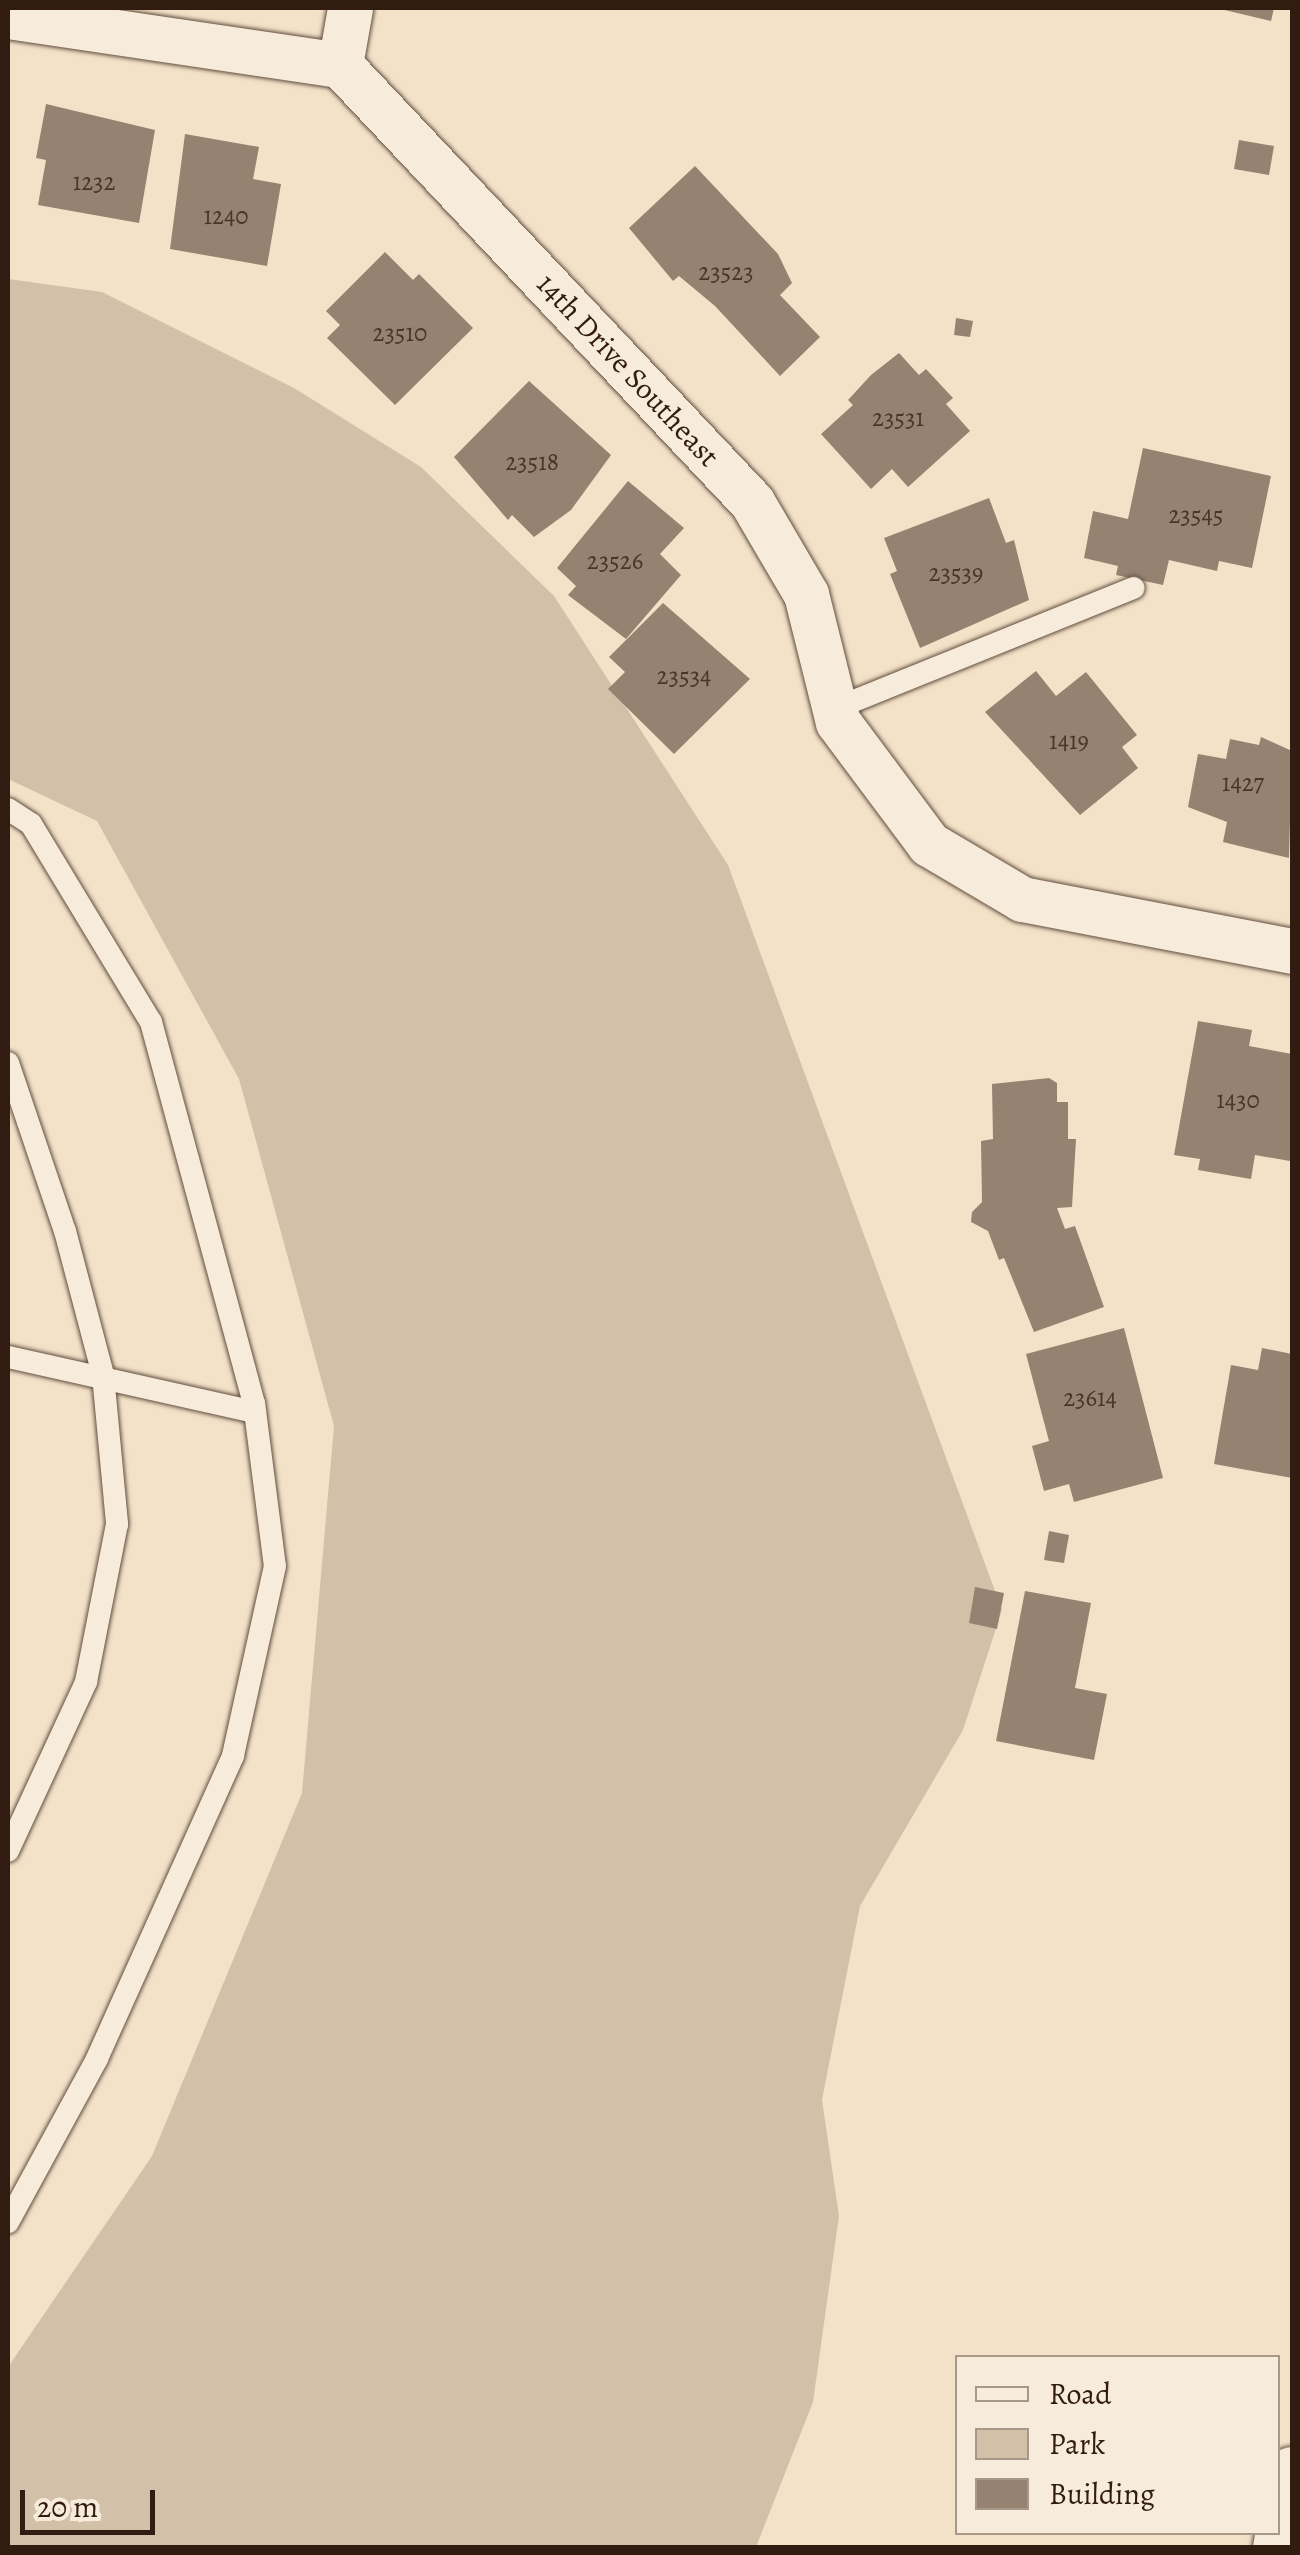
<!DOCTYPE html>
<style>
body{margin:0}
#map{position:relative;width:1300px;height:2555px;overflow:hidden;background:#f3e2c8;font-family:Alegreya,serif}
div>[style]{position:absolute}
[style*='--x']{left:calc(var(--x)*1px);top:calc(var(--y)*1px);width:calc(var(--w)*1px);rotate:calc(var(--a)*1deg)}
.green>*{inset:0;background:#d2c0a9}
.building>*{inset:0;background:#968270}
.roads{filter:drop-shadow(0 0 2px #624d3e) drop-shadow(0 0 2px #624d3e)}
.lane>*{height:22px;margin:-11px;padding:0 11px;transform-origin:11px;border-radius:11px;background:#f7ecdb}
.street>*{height:45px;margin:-22.5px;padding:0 22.5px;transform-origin:22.5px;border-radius:22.5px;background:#f7ecdb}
.secondary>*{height:55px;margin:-27.5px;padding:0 27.5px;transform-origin:27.5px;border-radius:27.5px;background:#f7ecdb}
span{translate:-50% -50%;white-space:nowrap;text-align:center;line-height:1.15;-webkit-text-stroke:10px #f7ecdb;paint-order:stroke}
.number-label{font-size:25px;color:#4b3528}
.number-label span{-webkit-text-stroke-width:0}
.street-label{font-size:30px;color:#321b10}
.frame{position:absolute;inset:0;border:10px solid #321b10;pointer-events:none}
.legend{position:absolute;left:955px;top:2355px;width:325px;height:180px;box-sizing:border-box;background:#f7ecdb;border:2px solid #a8988a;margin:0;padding:12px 18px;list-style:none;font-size:30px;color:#321b10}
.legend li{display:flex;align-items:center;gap:20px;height:50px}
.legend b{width:50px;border:2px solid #a8988a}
.scale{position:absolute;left:20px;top:2490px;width:135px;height:45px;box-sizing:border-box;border:5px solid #321b10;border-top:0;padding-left:12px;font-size:30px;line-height:35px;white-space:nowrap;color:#321b10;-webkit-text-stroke:8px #f7ecdb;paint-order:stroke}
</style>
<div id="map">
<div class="green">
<div style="clip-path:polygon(8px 279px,102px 292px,294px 388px,421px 467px,554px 596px,728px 865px,1002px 1610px,963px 1730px,860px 1906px,822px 2100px,839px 2216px,813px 2402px,756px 2547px,8px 2547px,8px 2367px,152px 2156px,302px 1793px,334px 1426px,239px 1079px,97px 821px,8px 779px)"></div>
</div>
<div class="building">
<div style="clip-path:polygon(1216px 8px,1274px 8px,1271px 21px)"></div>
<div style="clip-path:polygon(46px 104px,155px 130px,139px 223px,38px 205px,46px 160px,36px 158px)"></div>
<div style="clip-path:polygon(185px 134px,259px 147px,253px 179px,281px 184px,267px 266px,170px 249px)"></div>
<div style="clip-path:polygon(1239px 140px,1274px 146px,1269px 175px,1234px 169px)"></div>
<div style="clip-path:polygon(695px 166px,778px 254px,792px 283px,780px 295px,820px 337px,780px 376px,715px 306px,679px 276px,673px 281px,629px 228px)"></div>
<div style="clip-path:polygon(385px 252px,413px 280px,419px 274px,473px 328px,395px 405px,327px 338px,340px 325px,326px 311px)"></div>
<div style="clip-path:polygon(956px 318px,973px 321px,970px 337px,954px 335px)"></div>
<div style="clip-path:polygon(899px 353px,919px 375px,926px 369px,953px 398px,946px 404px,970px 431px,908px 487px,892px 469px,871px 489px,821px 434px,853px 405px,848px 400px,871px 375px)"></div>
<div style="clip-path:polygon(529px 381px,611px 455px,571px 510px,534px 537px,512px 515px,508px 520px,454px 457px)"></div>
<div style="clip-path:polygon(1143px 448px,1271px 476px,1252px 568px,1219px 561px,1217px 571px,1169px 560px,1163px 585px,1116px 575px,1118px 566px,1084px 558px,1093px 511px,1128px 519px)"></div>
<div style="clip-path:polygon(628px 481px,684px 528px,660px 554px,681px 575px,626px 639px,568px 595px,576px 586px,557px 568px)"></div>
<div style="clip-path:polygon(989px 498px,1006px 543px,1014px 540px,1029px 600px,920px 648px,890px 574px,897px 571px,884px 538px)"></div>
<div style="clip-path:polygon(663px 603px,750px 679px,674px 754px,608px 689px,625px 672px,609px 657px)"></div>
<div style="clip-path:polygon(1036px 671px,1056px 696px,1086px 672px,1137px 735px,1122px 747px,1138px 768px,1080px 815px,985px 712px)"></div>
<div style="clip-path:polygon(1261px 737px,1292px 751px,1289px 858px,1223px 842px,1227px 822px,1188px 807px,1198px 754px,1226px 759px,1230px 739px,1259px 745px)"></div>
<div style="clip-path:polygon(1198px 1021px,1252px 1030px,1249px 1046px,1292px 1054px,1290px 1161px,1255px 1155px,1251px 1179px,1198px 1170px,1200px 1159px,1174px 1155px)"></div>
<div style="clip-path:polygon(1049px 1078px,1057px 1083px,1057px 1102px,1068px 1102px,1068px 1139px,1076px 1139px,1072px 1207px,1057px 1208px,1065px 1229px,1075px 1226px,1104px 1307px,1034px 1332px,1004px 1258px,999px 1260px,988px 1231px,971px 1222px,972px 1212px,982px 1202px,981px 1141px,993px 1139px,992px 1084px)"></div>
<div style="clip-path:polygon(1124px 1328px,1163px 1478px,1074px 1502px,1069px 1484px,1044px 1491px,1032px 1446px,1049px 1441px,1026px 1354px)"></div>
<div style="clip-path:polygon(1262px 1348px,1292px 1354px,1292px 1478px,1214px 1464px,1231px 1365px,1258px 1370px)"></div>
<div style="clip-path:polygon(1049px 1531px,1069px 1535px,1064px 1563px,1044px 1560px)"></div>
<div style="clip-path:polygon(975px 1587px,1004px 1593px,997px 1629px,969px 1623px)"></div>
<div style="clip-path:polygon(1025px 1591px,1091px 1603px,1075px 1688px,1107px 1694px,1094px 1760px,996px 1741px)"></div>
</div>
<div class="roads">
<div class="lane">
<div style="--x:834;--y:709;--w:323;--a:-22"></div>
<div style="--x:8;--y:809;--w:27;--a:33"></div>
<div style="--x:31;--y:824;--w:232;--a:58.8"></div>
<div style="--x:151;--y:1022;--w:395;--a:74.9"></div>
<div style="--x:254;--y:1403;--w:164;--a:82.7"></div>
<div style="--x:275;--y:1566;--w:195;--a:102.5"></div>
<div style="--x:233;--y:1756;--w:332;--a:114.2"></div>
<div style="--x:97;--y:2059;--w:186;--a:118.6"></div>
<div style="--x:8;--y:1063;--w:177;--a:71.3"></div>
<div style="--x:65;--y:1231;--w:149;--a:75.2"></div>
<div style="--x:103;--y:1375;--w:150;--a:84.6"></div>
<div style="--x:117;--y:1524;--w:161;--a:101.1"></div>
<div style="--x:86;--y:1682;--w:186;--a:114.8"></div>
<div style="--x:8;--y:1357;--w:253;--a:12.6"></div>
</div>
<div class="street">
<div style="--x:8;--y:16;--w:336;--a:8.4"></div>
<div style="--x:340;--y:65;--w:601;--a:46.69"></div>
<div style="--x:752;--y:502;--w:107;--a:59.6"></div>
<div style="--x:806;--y:594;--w:132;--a:76"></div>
<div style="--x:838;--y:722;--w:152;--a:53.3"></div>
<div style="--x:929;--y:844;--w:108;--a:30.6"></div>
<div style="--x:1022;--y:899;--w:275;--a:10.9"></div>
<div style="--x:340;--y:65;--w:58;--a:-80"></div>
</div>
<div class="secondary">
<div style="--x:1280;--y:2548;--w:75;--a:-80.8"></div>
</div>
</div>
<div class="number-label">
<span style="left:94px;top:182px">1232</span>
<span style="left:226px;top:216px">1240</span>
<span style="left:726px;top:272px">23523</span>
<span style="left:400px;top:333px">23510</span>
<span style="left:898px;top:418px">23531</span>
<span style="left:532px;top:462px">23518</span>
<span style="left:1196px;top:515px">23545</span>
<span style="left:615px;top:561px">23526</span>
<span style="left:956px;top:573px">23539</span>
<span style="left:684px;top:676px">23534</span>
<span style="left:1069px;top:741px">1419</span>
<span style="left:1243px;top:783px">1427</span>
<span style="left:1238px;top:1100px">1430</span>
<span style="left:1090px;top:1398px">23614</span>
</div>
<div class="street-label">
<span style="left:628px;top:370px;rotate:47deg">14th Drive Southeast</span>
</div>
<div class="frame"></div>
<ul class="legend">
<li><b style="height:12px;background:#f7ecdb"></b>Road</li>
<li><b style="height:28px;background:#d2c0a9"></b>Park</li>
<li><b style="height:28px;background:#968270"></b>Building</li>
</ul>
<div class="scale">20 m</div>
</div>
